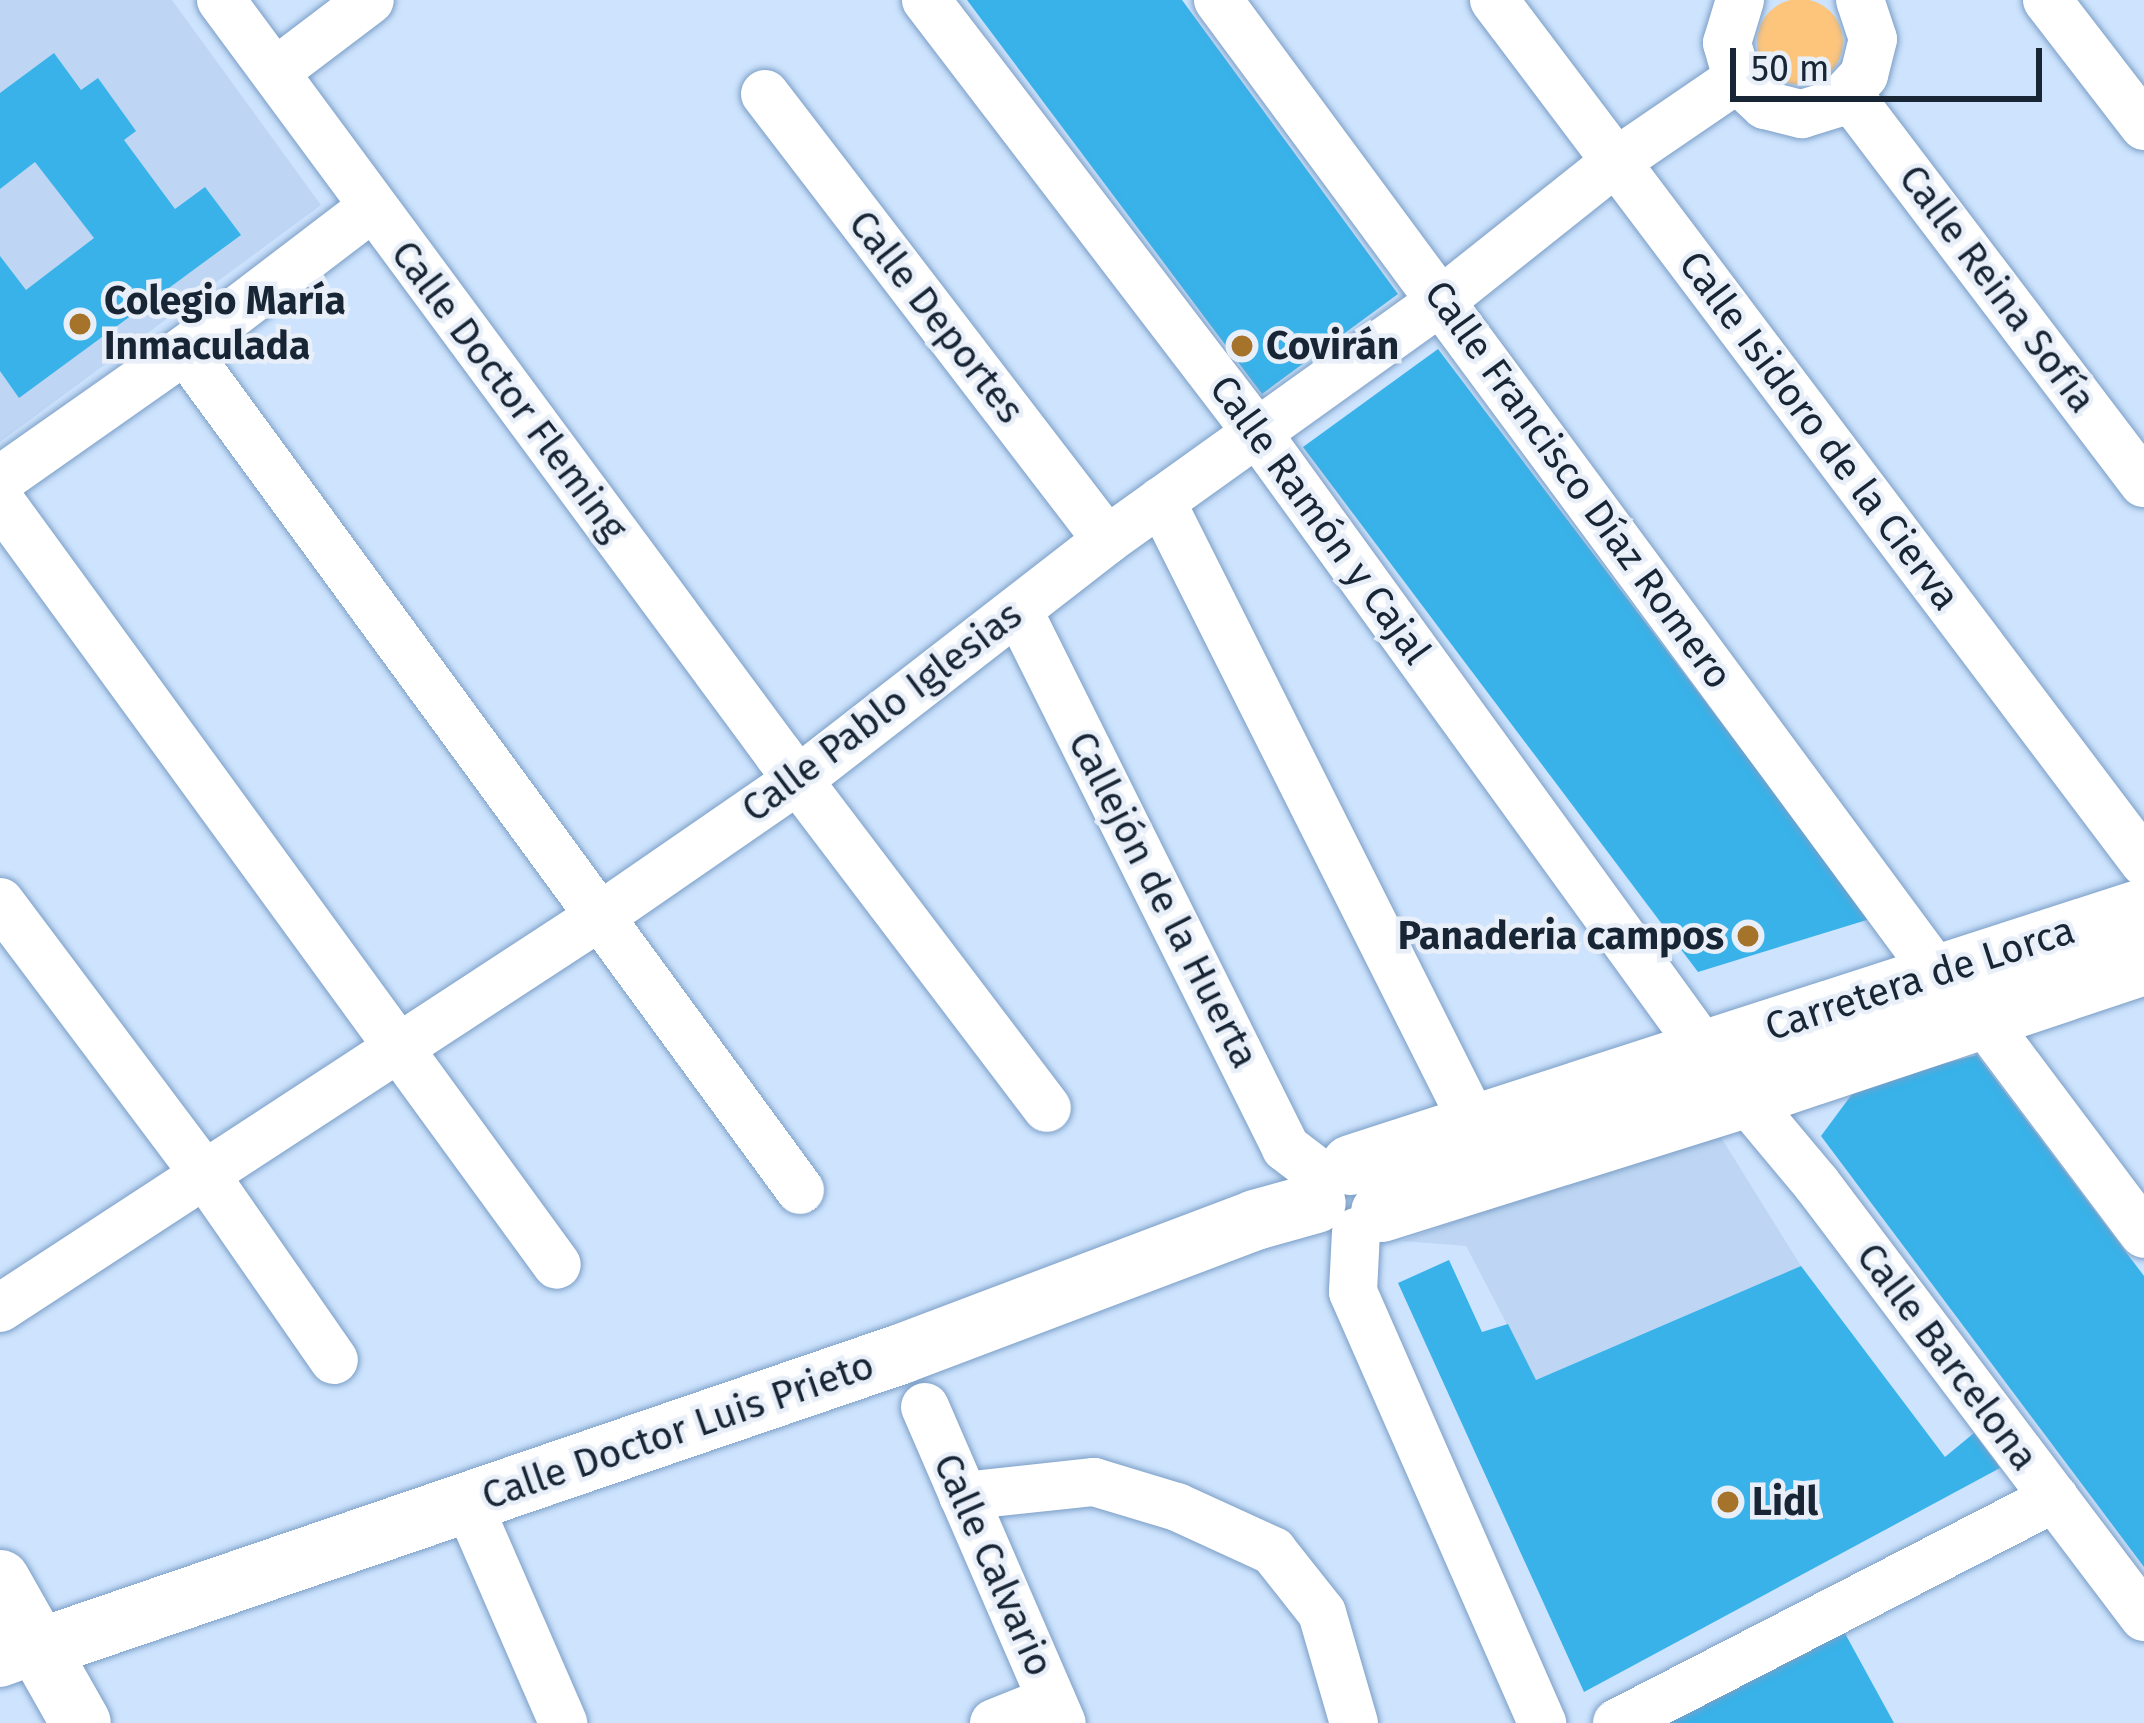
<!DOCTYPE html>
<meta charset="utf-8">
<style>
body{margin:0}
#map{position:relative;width:2144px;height:1723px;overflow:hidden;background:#cee4fe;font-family:"Fira Sans",sans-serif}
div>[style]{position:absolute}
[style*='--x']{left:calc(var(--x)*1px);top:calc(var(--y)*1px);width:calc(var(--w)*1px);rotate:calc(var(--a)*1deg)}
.built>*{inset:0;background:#bed6f3}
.green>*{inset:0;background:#fdc57c}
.round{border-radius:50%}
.building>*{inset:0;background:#38b2e9}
.roads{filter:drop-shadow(0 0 3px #7b9ec6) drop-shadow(0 0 3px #7b9ec6)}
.minor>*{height:48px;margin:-24px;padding:0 24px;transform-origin:24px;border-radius:24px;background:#fff}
.major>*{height:60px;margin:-30px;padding:0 30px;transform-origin:30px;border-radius:30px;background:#fff}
.dots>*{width:33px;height:33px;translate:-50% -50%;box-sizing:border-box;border:6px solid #e8eff8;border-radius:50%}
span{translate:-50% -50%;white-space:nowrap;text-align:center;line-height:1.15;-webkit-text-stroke:9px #e8eff8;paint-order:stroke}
.street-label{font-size:39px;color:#182535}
.poi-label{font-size:39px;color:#182535;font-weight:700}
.left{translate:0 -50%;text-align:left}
.right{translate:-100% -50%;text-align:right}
.scale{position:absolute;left:1730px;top:48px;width:312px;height:54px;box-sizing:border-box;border:6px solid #182535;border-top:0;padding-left:15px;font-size:36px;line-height:42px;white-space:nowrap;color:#182535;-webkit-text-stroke:9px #e8eff8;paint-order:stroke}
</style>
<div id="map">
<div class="built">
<div style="clip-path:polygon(0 0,172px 0,321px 205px,0 442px)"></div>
<div style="clip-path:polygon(1714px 1126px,1801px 1266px,1536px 1380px,1466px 1246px,1402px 1241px)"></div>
</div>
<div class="green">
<div class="round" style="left:1757px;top:-1px;width:86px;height:86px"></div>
</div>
<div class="building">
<div style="clip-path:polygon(967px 0,1182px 0,1398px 294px,1262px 394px)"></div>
<div style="clip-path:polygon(54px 53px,81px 90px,98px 78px,136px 131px,124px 140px,175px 209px,205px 187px,241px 235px,19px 398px,0 371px,0 256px,26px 290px,94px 238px,35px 162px,0 189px,0 93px)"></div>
<div style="clip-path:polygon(1438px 349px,1870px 919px,1698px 972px,1303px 447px)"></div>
<div style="clip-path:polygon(1977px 1055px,2144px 1276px,2144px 1567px,1821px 1136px,1858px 1086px)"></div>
<div style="clip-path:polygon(1449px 1260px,1482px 1332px,1508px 1324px,1536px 1380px,1801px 1266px,1945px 1457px,1974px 1433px,2000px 1468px,1584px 1692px,1398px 1283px)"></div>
<div style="clip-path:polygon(1842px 1628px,1894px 1723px,1668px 1723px)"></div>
</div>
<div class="roads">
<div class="minor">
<div style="--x:221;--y:0;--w:939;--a:53.53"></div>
<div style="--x:779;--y:755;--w:443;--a:52.8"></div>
<div style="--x:926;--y:0;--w:546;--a:52.58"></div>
<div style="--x:1258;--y:434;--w:758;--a:54.07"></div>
<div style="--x:1703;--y:1048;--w:176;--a:50.1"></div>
<div style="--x:1816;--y:1183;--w:544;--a:52.92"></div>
<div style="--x:1218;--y:0;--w:1208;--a:53.55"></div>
<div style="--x:1494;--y:0;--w:1080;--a:52.98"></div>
<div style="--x:1740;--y:0;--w:45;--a:106.8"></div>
<div style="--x:1727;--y:43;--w:37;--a:74"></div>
<div style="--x:1737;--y:79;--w:38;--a:43"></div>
<div style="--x:1765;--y:105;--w:38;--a:14"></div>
<div style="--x:1802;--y:114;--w:38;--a:-17"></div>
<div style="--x:1838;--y:103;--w:38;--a:-47"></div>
<div style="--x:1864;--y:75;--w:37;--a:-76"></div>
<div style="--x:1873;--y:39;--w:41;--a:-108.4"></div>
<div style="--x:2047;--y:0;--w:159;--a:52.4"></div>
<div style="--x:275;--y:72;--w:119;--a:-37.2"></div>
<div style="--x:765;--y:94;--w:562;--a:52.52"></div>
<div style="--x:1849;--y:95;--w:487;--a:52.8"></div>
<div style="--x:185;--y:350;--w:1041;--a:53.79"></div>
<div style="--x:0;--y:480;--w:226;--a:-35.1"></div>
<div style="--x:185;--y:350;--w:236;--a:-37.3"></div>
<div style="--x:0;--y:501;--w:945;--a:53.91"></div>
<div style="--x:1161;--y:501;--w:697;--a:63.32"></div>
<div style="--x:1018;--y:610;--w:601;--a:63.52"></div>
<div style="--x:1286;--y:1148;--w:48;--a:37.3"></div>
<div style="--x:0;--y:902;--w:343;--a:53.1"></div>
<div style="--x:206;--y:1176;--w:224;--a:55.2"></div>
<div style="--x:1981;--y:1017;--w:271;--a:53.1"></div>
<div style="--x:1356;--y:1232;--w:60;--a:92.9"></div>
<div style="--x:1353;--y:1292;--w:471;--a:66.3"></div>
<div style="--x:0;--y:1308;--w:719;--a:-33.14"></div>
<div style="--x:602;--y:915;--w:238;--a:-34.6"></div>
<div style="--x:798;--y:780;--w:391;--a:-37.8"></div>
<div style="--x:1107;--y:540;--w:412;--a:-35.6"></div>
<div style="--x:1442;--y:300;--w:223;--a:-38.5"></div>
<div style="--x:1617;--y:161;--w:145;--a:-34.3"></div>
<div style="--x:925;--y:1407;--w:344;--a:66.6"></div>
<div style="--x:963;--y:1496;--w:132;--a:-6.1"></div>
<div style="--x:1094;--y:1482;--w:87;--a:16.8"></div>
<div style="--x:1177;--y:1507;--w:106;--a:24.6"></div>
<div style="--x:1273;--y:1551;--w:79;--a:51.7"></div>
<div style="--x:1322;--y:1613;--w:115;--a:73.8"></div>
<div style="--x:468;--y:1504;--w:239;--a:66.5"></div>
<div style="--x:0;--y:1663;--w:40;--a:-20.2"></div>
<div style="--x:994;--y:1723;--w:62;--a:-21.6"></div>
<div style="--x:1617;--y:1723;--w:492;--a:-27.2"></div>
</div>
<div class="major">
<div style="--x:1351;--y:1165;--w:825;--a:-17.93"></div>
<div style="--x:1381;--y:1212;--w:386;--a:-17.4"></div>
<div style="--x:1749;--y:1097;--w:416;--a:-18.5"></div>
<div style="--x:0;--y:1580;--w:164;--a:60.5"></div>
<div style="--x:38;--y:1649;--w:912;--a:-18.87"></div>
<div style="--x:901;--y:1354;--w:379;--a:-20.7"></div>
<div style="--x:1255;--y:1220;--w:63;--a:-15.6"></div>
</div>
</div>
<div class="dots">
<div style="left:80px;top:324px;background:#a5732a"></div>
<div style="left:1242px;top:346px;background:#a5732a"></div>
<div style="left:1748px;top:936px;background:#a5732a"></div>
<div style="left:1728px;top:1502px;background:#a5732a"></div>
</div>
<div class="street-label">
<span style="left:1997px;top:289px;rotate:53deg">Calle Reina Sofía</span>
<span style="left:936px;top:317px;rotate:52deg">Calle Deportes</span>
<span style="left:509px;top:391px;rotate:53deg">Calle Doctor Fleming</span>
<span style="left:1819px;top:431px;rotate:53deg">Calle Isidoro de la Cierva</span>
<span style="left:1578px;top:485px;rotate:54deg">Calle Francisco Díaz Romero</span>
<span style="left:1320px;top:520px;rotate:54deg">Calle Ramón y Cajal</span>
<span style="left:882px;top:712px;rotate:-37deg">Calle Pablo Iglesias</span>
<span style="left:1163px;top:900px;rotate:63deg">Callejón de la Huerta</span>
<span style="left:1920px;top:979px;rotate:-18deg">Carretera de Lorca</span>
<span style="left:1947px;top:1357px;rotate:53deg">Calle Barcelona</span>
<span style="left:678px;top:1431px;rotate:-19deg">Calle Doctor Luis Prieto</span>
<span style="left:993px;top:1565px;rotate:66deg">Calle Calvario</span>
</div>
<div class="poi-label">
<span class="left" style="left:104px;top:324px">Colegio María<br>Inmaculada</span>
<span class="left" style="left:1266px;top:346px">Covirán</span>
<span class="right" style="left:1724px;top:936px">Panaderia campos</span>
<span class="left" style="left:1752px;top:1502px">Lidl</span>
</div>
<div class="scale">50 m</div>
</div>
